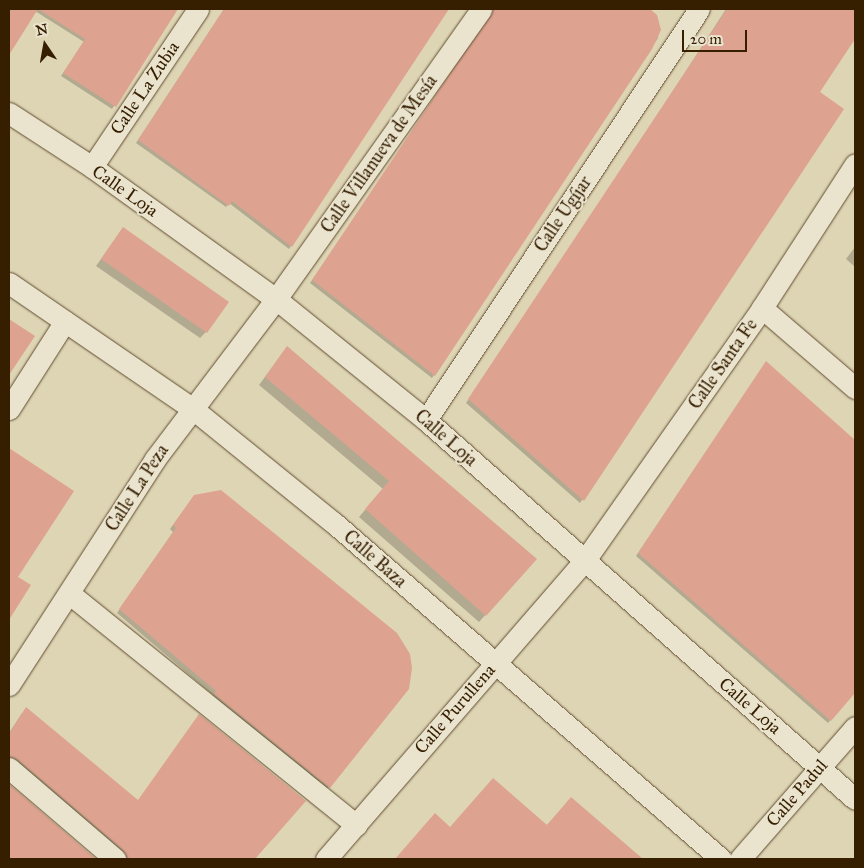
<!DOCTYPE html>
<meta charset="utf-8">
<style>
body{margin:0}
#map{position:relative;width:864px;height:868px;overflow:hidden;background:#ded5b5;font-family:"IM FELL Great Primer",serif}
div>[style]{position:absolute}
[style*='--x']{left:calc(var(--x)*1px);top:calc(var(--y)*1px);width:calc(var(--w)*1px);rotate:calc(var(--a)*1deg)}
.shadow>*{inset:0;background:#0003}
.building>*{inset:0;background:#dda390}
.roads{filter:drop-shadow(0 0 1px #604c2e) drop-shadow(0 0 1px #604c2e)}
.minor>*{height:21px;margin:-10.5px;padding:0 10.5px;transform-origin:10.5px;border-radius:10.5px;background:#eae4cf}
span{translate:-50% -50%;white-space:nowrap;text-align:center;line-height:1.15;-webkit-text-stroke:4px #eae4cf;paint-order:stroke}
.street-label{font-size:18px;color:#361e01}
.frame{position:absolute;inset:0;border:10px solid #361e01;pointer-events:none}
.north{position:absolute;left:20px;top:20px;width:50px;height:50px;-webkit-text-stroke:4px #eae4cf;paint-order:stroke;rotate:348deg;font-size:14px;font-weight:700;line-height:20px;text-align:center;color:#361e01}
.north::after{content:'';display:block;margin:auto;width:18px;height:22px;background:#361e01;clip-path:polygon(50% 0,100% 100%,50% 72%,0 100%)}
.scale{position:absolute;left:682px;top:30px;width:65px;height:22px;box-sizing:border-box;border:2px solid #361e01;border-top:0;padding-left:6px;font-size:15px;line-height:18px;white-space:nowrap;color:#361e01;-webkit-text-stroke:4px #eae4cf;paint-order:stroke}
</style>
<div id="map">
<div class="shadow">
<div style="clip-path:polygon(9px 9px,177px 9px,112px 109px,61px 76px,84px 42px,35px 11px,9px 53px)"></div>
<div style="clip-path:polygon(224px 9px,447px 9px,289px 249px,229px 203px,226px 207px,136px 143px)"></div>
<div style="clip-path:polygon(491px 9px,647px 9px,659px 22px,658px 38px,432px 378px,310px 283px,489px 20px)"></div>
<div style="clip-path:polygon(726px 9px,855px 9px,855px 36px,818px 93px,843px 109px,580px 503px,466px 403px,540px 296px)"></div>
<div style="clip-path:polygon(123px 228px,206px 332px,200px 338px,96px 266px)"></div>
<div style="clip-path:polygon(855px 247px,855px 267px,846px 259px)"></div>
<div style="clip-path:polygon(9px 320px,33px 336px,9px 372px)"></div>
<div style="clip-path:polygon(287px 347px,536px 559px,479px 622px,359px 517px,383px 489px,259px 385px)"></div>
<div style="clip-path:polygon(766px 363px,855px 442px,855px 691px,828px 723px,636px 556px)"></div>
<div style="clip-path:polygon(9px 449px,73px 492px,17px 577px,12px 611px,9px 612px)"></div>
<div style="clip-path:polygon(191px 500px,329px 787px,325px 790px,211px 698px,213px 695px,117px 613px,173px 532px,170px 529px)"></div>
<div style="clip-path:polygon(22px 713px,137px 802px,305px 801px,253px 859px,121px 859px,9px 761px,9px 733px)"></div>
<div style="clip-path:polygon(9px 786px,94px 859px,9px 859px)"></div>
<div style="clip-path:polygon(571px 799px,641px 859px,396px 859px,431px 818px,450px 828px,546px 826px)"></div>
</div>
<div class="building">
<div style="clip-path:polygon(9px 9px,38px 9px,9px 55px)"></div>
<div style="clip-path:polygon(38px 9px,178px 9px,116px 107px,63px 73px,85px 39px)"></div>
<div style="clip-path:polygon(224px 9px,449px 9px,292px 247px,232px 201px,229px 206px,138px 140px)"></div>
<div style="clip-path:polygon(493px 9px,650px 9px,657px 15px,661px 30px,652px 49px,435px 376px,312px 280px)"></div>
<div style="clip-path:polygon(727px 9px,855px 9px,855px 39px,820px 92px,844px 109px,584px 501px,468px 399px)"></div>
<div style="clip-path:polygon(123px 227px,229px 302px,207px 333px,101px 259px)"></div>
<div style="clip-path:polygon(9px 319px,35px 336px,9px 375px)"></div>
<div style="clip-path:polygon(287px 346px,537px 559px,486px 616px,365px 509px,389px 481px,265px 377px)"></div>
<div style="clip-path:polygon(766px 361px,855px 440px,855px 693px,831px 721px,638px 553px)"></div>
<div style="clip-path:polygon(9px 448px,74px 491px,18px 577px,31px 585px,9px 620px)"></div>
<div style="clip-path:polygon(221px 490px,397px 633px,410px 654px,412px 668px,409px 689px,330px 788px,214px 694px,216px 691px,119px 609px,176px 528px,173px 525px,194px 495px)"></div>
<div style="clip-path:polygon(26px 707px,138px 800px,199px 714px,306px 801px,255px 859px,127px 859px,123px 850px,17px 759px,9px 756px,9px 734px)"></div>
<div style="clip-path:polygon(493px 778px,547px 825px,571px 797px,643px 859px,395px 859px,435px 813px,450px 827px)"></div>
<div style="clip-path:polygon(9px 784px,96px 859px,9px 859px)"></div>
</div>
<div class="roads">
<div class="minor">
<div style="--x:9;--y:113;--w:99;--a:33"></div>
<div style="--x:92;--y:167;--w:226;--a:35.7"></div>
<div style="--x:276;--y:299;--w:193;--a:38.9"></div>
<div style="--x:426;--y:420;--w:572;--a:41.46"></div>
<div style="--x:92;--y:167;--w:190;--a:-56.1"></div>
<div style="--x:9;--y:283;--w:223;--a:34.4"></div>
<div style="--x:193;--y:409;--w:181;--a:39"></div>
<div style="--x:334;--y:523;--w:513;--a:40.97"></div>
<div style="--x:762;--y:308;--w:123;--a:40.7"></div>
<div style="--x:9;--y:409;--w:104;--a:-57.5"></div>
<div style="--x:426;--y:420;--w:493;--a:-56.4"></div>
<div style="--x:70;--y:594;--w:368;--a:38.9"></div>
<div style="--x:9;--y:685;--w:269;--a:-57.1"></div>
<div style="--x:155;--y:459;--w:201;--a:-52.9"></div>
<div style="--x:276;--y:299;--w:355;--a:-54.7"></div>
<div style="--x:9;--y:768;--w:140;--a:40.6"></div>
<div style="--x:326;--y:859;--w:396;--a:-49.1"></div>
<div style="--x:585;--y:560;--w:308;--a:-54.9"></div>
<div style="--x:762;--y:308;--w:171;--a:-57.1"></div>
<div style="--x:740;--y:859;--w:175;--a:-48.9"></div>
</div>
</div>
<div class="street-label">
<span style="left:145px;top:88px;rotate:-56deg">Calle La Zubia</span>
<span style="left:379px;top:154px;rotate:-55deg">Calle Villanueva de Mesía</span>
<span style="left:125px;top:191px;rotate:35deg">Calle Loja</span>
<span style="left:563px;top:214px;rotate:-56deg">Calle Ugíjar</span>
<span style="left:723px;top:364px;rotate:-55deg">Calle Santa Fe</span>
<span style="left:446px;top:438px;rotate:41deg">Calle Loja</span>
<span style="left:137px;top:488px;rotate:-57deg">Calle La Peza</span>
<span style="left:375px;top:559px;rotate:41deg">Calle Baza</span>
<span style="left:750px;top:706px;rotate:41deg">Calle Loja</span>
<span style="left:455px;top:709px;rotate:-49deg">Calle Purullena</span>
<span style="left:797px;top:793px;rotate:-49deg">Calle Padul</span>
</div>
<div class="frame"></div>
<div class="north">N</div>
<div class="scale">20 m</div>
</div>
